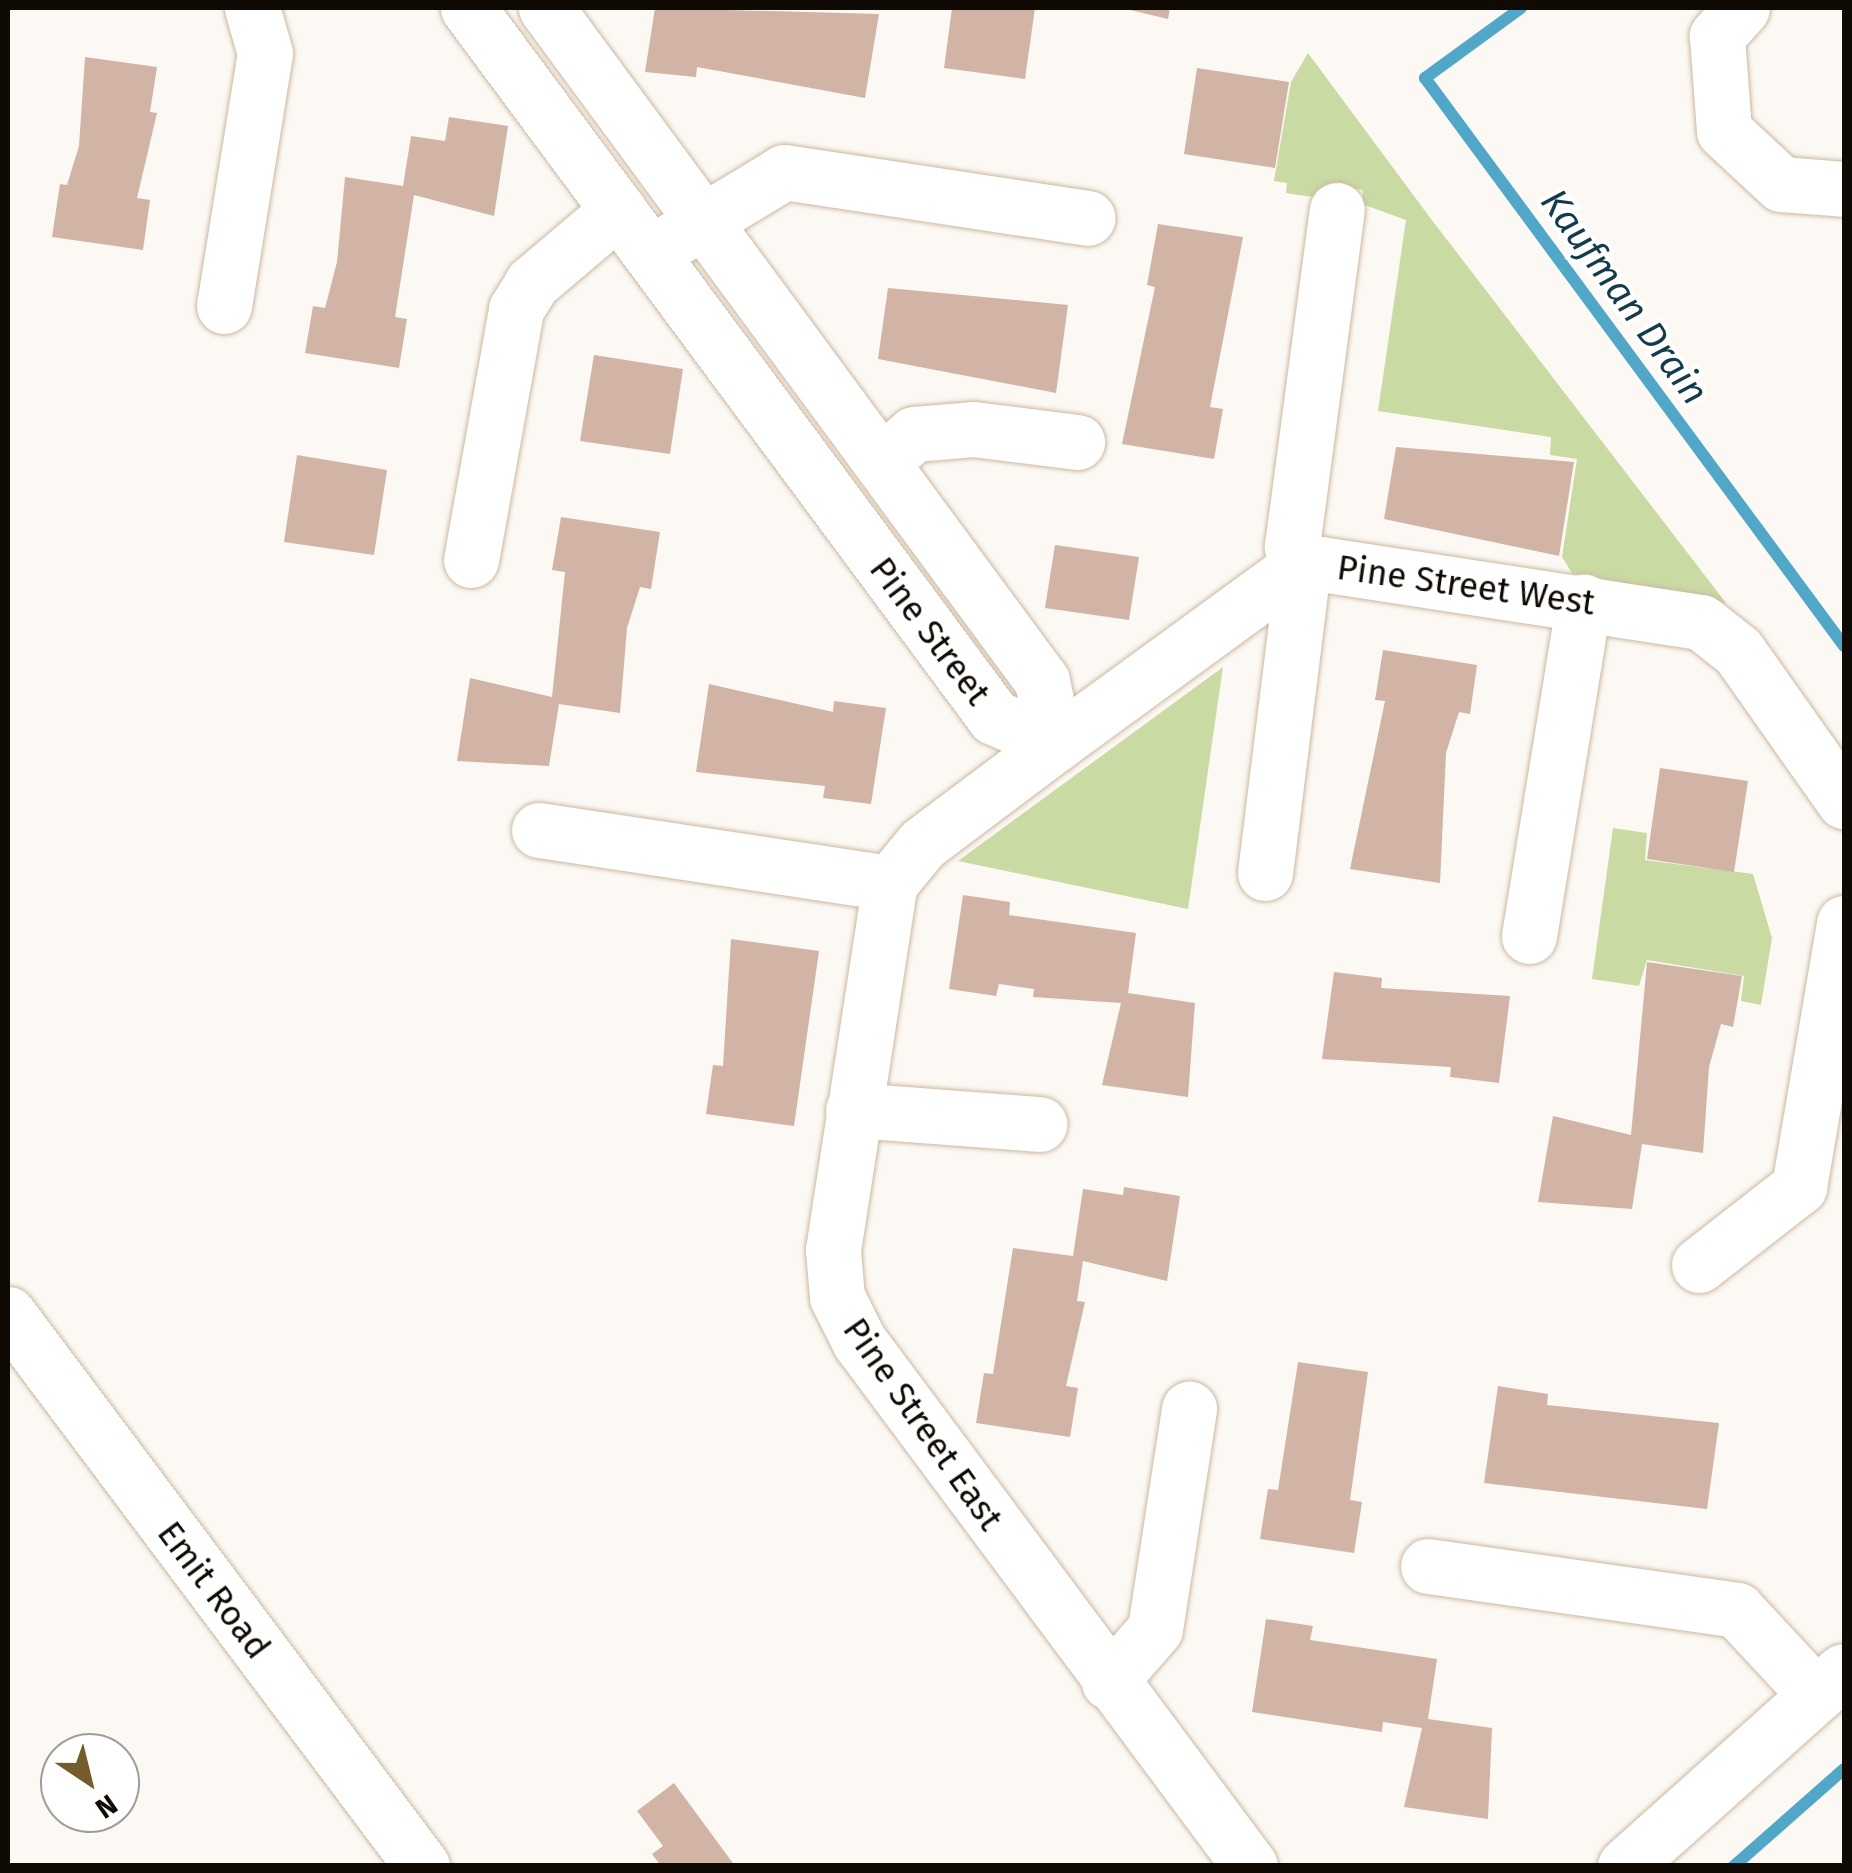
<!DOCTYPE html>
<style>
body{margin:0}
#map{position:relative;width:1852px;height:1873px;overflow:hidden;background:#fcf8f3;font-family:"Fira Sans",sans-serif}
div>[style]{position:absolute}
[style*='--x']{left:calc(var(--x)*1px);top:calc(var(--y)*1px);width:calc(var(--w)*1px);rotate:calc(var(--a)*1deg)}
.green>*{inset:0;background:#c9daa3}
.stream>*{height:12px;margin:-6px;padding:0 6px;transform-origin:6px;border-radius:6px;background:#51a7c8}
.building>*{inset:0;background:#d1b4a6}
.roads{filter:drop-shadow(0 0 2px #ccb8a1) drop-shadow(0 0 2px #ccb8a1)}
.minor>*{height:55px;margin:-27.5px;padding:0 27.5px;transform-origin:27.5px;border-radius:27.5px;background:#fff}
span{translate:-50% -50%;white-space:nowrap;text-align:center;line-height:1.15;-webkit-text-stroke:8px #fff;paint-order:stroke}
.street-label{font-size:35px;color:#100a04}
.water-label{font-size:38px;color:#133b49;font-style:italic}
.frame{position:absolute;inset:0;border:10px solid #100a04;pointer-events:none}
.north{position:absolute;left:40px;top:1733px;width:100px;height:100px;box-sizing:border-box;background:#fff;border:2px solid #9f9d9b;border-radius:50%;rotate:145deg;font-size:28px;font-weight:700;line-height:40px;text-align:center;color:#100a04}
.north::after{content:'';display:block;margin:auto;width:35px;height:45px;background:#755c2d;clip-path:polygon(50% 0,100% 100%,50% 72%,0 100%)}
</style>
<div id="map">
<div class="green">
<div style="clip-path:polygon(1308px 53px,1428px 215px,1726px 603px,1572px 573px,1562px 557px,1577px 459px,1550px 455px,1551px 437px,1378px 411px,1406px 220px,1362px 204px,1363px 190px,1345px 188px,1339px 201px,1286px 193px,1287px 183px,1274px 181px,1291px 82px)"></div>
<div style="clip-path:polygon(1223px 667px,1188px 909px,958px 861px)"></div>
<div style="clip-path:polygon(1613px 828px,1647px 833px,1645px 860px,1753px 874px,1772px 938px,1761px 1005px,1741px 1001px,1744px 976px,1647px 960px,1639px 986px,1592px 979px)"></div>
</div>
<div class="stream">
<div style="--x:1521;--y:8;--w:119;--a:143.9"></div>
<div style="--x:1425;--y:78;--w:706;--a:53.58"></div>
<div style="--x:1734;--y:1866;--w:147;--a:-41.4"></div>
</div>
<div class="building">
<div style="clip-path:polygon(655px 8px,879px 14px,865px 98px,697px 67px,696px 77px,645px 72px)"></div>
<div style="clip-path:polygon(952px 8px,1035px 8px,1025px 79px,944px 68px)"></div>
<div style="clip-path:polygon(1122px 8px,1170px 8px,1168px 19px)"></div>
<div style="clip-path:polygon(85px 57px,157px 67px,150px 112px,157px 113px,137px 198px,150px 200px,143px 250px,52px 237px,60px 184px,67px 185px,79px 146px)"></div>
<div style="clip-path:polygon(1197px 68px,1289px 82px,1275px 168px,1184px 154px)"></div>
<div style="clip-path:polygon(449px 117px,508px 126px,494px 216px,414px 195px,395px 317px,407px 319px,399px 368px,305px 353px,313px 306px,325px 308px,337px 262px,345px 177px,403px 186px,411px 136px,445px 141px)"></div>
<div style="clip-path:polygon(1158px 224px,1243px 237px,1210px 407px,1223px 409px,1214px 459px,1122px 444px,1155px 287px,1147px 285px)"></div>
<div style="clip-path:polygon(888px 288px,1068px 305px,1056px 393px,878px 359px)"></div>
<div style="clip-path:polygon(594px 355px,683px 369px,670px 454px,580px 441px)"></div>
<div style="clip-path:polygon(1396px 447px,1574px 462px,1559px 556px,1384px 519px)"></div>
<div style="clip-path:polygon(297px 455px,387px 470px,374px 555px,284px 542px)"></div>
<div style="clip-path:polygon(561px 517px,660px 532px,651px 589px,640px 587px,627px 628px,620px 713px,559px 704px,549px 766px,457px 761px,470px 678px,552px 697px,565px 572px,552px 570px)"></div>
<div style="clip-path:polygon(1055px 545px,1139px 557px,1129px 620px,1045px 608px)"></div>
<div style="clip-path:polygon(1383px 650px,1477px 665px,1470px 714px,1459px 712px,1446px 753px,1440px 883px,1350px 869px,1385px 701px,1375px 700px)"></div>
<div style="clip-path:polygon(709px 684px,833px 712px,834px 701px,886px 708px,871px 804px,823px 798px,825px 786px,696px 772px)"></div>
<div style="clip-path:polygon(1660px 768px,1748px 781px,1734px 872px,1647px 859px)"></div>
<div style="clip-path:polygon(963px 895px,1010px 902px,1009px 915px,1136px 933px,1128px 993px,1195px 1003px,1188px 1097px,1102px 1085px,1121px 1003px,1033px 997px,1034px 989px,999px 984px,996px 996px,949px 989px)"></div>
<div style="clip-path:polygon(731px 939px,819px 951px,794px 1126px,706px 1114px,713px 1065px,723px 1066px)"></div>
<div style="clip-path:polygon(1647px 962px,1742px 976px,1733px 1027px,1721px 1024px,1709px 1067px,1703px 1153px,1642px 1144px,1632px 1209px,1538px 1202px,1553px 1116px,1631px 1135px)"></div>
<div style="clip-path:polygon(1334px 972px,1382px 978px,1381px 988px,1510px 996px,1499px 1083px,1450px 1077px,1451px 1067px,1322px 1059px)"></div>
<div style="clip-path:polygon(1124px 1187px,1180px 1196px,1167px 1281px,1083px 1261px,1077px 1301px,1085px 1302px,1066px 1386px,1078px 1388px,1070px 1437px,976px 1423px,984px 1373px,993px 1374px,1013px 1248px,1073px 1256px,1083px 1189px,1123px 1195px)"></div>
<div style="clip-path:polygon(1298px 1362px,1368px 1372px,1350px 1500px,1362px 1502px,1354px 1553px,1260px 1539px,1268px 1489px,1278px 1490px)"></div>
<div style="clip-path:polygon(1498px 1386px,1548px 1394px,1547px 1405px,1719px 1423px,1707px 1509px,1484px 1483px)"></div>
<div style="clip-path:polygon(1266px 1619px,1313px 1626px,1310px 1640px,1437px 1659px,1428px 1719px,1492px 1728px,1488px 1819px,1404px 1807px,1422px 1728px,1383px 1722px,1382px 1732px,1252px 1712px)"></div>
<div style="clip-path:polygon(674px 1783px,735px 1866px,661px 1866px,652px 1854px,663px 1846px,637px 1811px)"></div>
</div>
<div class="roads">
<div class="minor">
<div style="--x:468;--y:8;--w:883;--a:53.43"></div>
<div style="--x:994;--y:717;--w:67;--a:23.9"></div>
<div style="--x:546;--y:8;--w:836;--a:53.61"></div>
<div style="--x:1042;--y:681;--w:64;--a:78.3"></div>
<div style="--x:1742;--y:8;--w:38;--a:132"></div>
<div style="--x:1717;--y:36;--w:95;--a:85.8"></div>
<div style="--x:1724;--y:131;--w:78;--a:42.9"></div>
<div style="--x:1781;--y:184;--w:63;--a:4.5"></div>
<div style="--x:674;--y:239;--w:129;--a:-31.3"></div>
<div style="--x:784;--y:172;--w:307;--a:8.6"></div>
<div style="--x:224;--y:306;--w:256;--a:-80.8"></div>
<div style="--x:265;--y:53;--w:47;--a:-106.1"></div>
<div style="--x:881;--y:462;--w:43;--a:-40.3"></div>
<div style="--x:914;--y:434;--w:59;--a:-4.8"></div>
<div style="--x:973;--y:429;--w:105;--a:7.1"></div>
<div style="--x:471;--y:560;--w:255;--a:-79.8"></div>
<div style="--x:516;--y:309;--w:31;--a:-58"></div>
<div style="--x:532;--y:283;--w:113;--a:-40.3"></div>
<div style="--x:539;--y:830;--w:355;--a:8.6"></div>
<div style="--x:1265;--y:873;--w:307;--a:-82.9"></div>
<div style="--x:1303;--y:568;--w:25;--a:-117"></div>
<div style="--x:1292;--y:546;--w:339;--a:-82.4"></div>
<div style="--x:1529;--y:936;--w:339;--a:-80.7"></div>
<div style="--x:853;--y:1110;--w:187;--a:4.3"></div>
<div style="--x:1699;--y:1265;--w:127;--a:-38"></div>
<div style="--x:1799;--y:1187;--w:268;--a:-80.3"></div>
<div style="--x:8;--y:1314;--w:690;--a:53.13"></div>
<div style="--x:1428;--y:1566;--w:312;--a:8.1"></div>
<div style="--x:1737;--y:1610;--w:116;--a:47.1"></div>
<div style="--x:1109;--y:1682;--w:70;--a:-49"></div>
<div style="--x:1155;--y:1629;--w:223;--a:-81.2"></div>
<div style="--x:1250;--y:1866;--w:655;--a:-126.68"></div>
<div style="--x:859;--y:1341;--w:49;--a:-116.6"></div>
<div style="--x:837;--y:1297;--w:47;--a:-94.9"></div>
<div style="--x:833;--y:1250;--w:371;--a:-81.2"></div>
<div style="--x:890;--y:883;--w:50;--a:-50.6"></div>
<div style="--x:922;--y:844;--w:166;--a:-36.9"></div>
<div style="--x:1055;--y:744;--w:280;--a:-36.1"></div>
<div style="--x:1281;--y:579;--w:43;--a:-20.6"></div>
<div style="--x:1321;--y:564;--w:384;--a:8.7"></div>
<div style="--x:1701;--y:622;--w:47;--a:38.1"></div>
<div style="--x:1738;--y:651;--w:184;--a:54.8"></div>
<div style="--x:1625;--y:1866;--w:292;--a:-41.8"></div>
</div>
</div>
<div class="street-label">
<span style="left:1466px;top:585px;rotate:8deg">Pine Street West</span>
<span style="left:930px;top:631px;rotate:53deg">Pine Street</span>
<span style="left:923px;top:1424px;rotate:55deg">Pine Street East</span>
<span style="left:214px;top:1590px;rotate:53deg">Emit Road</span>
</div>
<div class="water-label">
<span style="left:1624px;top:297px;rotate:54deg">Kaufman Drain</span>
</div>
<div class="frame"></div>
<div class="north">N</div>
</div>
